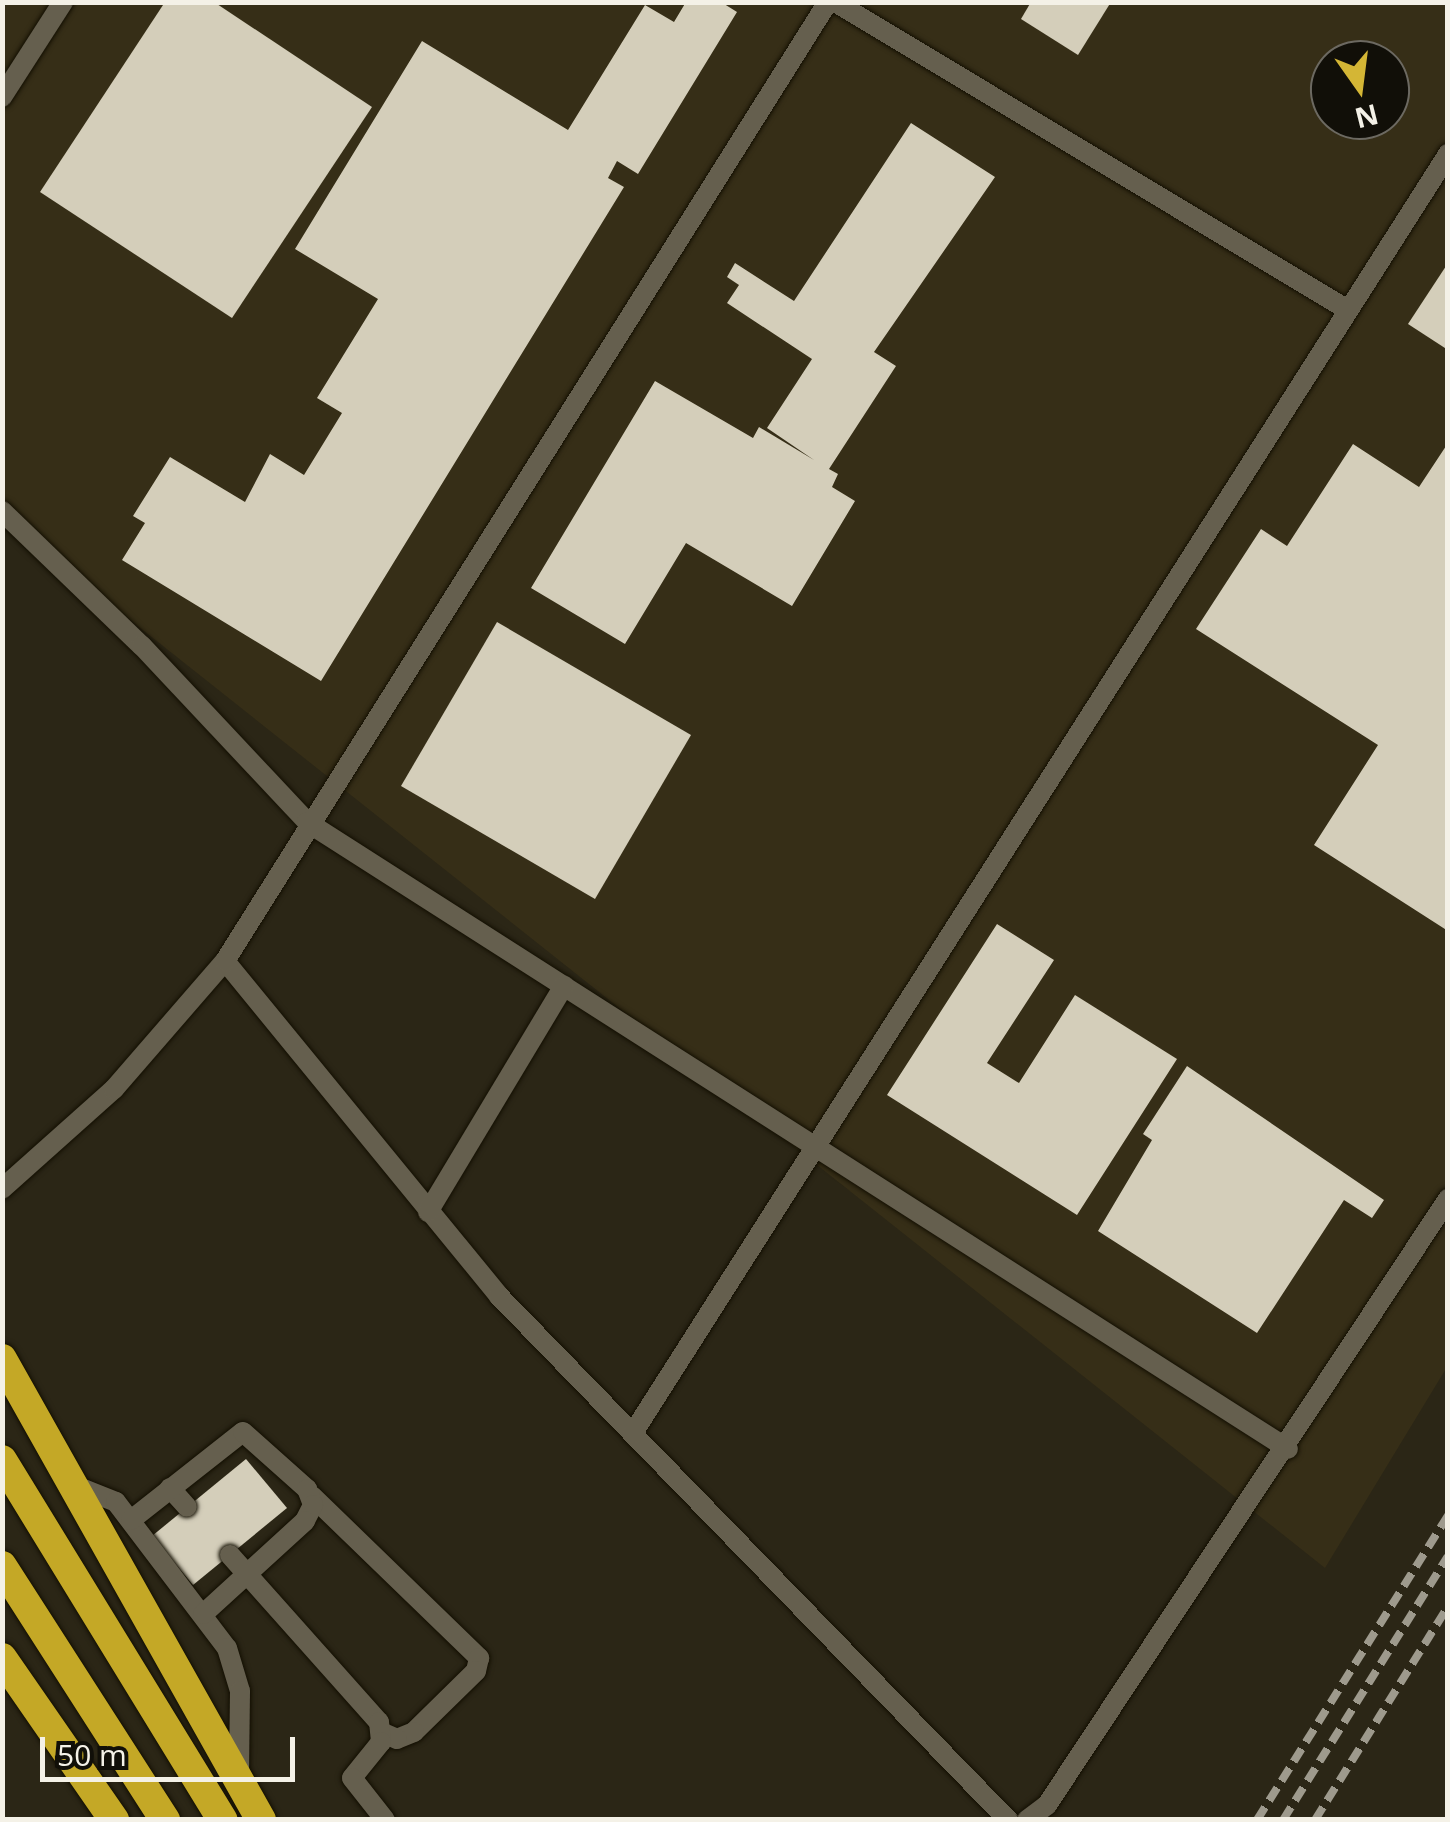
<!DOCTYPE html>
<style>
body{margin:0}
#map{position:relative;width:1450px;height:1822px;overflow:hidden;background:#2b2616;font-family:"Open Sans",sans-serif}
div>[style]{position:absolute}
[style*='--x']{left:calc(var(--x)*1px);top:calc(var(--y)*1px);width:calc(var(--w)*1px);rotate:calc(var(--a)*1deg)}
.built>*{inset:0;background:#362e17}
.building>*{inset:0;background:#d4ceba}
.roads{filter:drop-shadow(0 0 2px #130f02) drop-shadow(0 0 2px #130f02)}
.lane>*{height:20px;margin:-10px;padding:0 10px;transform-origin:10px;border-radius:10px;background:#655f4e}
.highway>*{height:30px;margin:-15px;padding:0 15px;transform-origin:15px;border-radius:15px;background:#c4a826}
.rail>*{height:8px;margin-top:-4px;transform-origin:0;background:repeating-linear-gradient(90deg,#9e9a8d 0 15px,transparent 0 23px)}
span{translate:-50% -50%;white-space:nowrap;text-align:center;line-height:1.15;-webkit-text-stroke:10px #110f08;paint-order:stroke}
.frame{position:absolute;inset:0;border:5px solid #f4f1e7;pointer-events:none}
.north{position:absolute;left:1310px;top:40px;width:100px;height:100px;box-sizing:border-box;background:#110f08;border:2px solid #6c6961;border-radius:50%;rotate:166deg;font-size:28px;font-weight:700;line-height:40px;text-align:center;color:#f4f1e7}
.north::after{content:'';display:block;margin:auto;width:35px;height:45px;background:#d4b635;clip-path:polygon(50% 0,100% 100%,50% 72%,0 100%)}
.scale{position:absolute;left:40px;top:1737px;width:255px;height:45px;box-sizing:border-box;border:5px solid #f4f1e7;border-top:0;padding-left:12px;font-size:30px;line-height:35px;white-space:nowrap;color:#f4f1e7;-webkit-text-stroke:8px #110f08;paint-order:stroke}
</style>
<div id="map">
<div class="built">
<div style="clip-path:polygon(evenodd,2px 3px,1447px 3px,1447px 1367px,1325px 1568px,3px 519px,2px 3px,1330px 60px,1390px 60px,1390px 120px,1330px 120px,1330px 60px)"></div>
</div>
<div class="building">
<div style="clip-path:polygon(165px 2px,214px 2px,372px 107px,232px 318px,40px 192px)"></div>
<div style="clip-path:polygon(686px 2px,721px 2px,737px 12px,638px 174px,617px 161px,608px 178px,624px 187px,321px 681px,122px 560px,145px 523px,133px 516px,170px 457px,245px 502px,270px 454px,304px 475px,342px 413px,317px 398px,378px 299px,295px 249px,422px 41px,568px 130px,645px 5px,674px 22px)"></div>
<div style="clip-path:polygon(1031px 2px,1111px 2px,1078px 55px,1021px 19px)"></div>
<div style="clip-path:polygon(911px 123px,995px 177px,874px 352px,896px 366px,829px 469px,838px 474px,832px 487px,855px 501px,792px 606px,686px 543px,625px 644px,531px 588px,655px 381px,753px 438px,759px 427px,814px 460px,767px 428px,812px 359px,727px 303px,739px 285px,727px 277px,735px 263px,794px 301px)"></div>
<div style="clip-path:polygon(1448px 263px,1448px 350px,1408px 324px)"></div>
<div style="clip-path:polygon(1448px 443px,1448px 931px,1314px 845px,1378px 745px,1196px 629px,1261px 529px,1287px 546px,1353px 444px,1419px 487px)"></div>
<div style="clip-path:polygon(497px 622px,691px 735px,595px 899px,401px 786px)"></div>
<div style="clip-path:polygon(997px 924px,1054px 960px,987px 1063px,1019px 1083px,1075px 995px,1177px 1059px,1077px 1215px,887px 1095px)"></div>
<div style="clip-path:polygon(1187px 1066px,1384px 1200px,1372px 1218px,1344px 1200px,1257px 1333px,1098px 1231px,1152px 1140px,1143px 1134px)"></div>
<div style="clip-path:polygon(246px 1459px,287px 1508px,193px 1585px,152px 1536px)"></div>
</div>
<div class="roads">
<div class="lane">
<div style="--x:835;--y:2;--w:598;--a:30.98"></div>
<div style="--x:2;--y:97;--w:113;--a:-57.3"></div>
<div style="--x:2;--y:511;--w:194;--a:44"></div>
<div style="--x:142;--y:646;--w:241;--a:46.8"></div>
<div style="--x:307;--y:822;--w:1164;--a:32.58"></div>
<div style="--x:225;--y:961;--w:433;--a:50.7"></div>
<div style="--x:499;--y:1296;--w:731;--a:45.83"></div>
<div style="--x:2;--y:1189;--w:150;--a:-41.8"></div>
<div style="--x:114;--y:1089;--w:169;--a:-49.1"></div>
<div style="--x:225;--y:961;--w:1133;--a:-57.84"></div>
<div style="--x:428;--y:1212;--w:264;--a:-59"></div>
<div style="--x:633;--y:1433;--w:1517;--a:-57.49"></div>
<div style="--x:71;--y:1484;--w:48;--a:21.8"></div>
<div style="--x:116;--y:1502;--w:183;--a:52.8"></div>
<div style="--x:227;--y:1648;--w:45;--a:73.2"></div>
<div style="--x:240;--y:1691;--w:86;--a:90.7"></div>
<div style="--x:170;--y:1488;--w:25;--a:48"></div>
<div style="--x:312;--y:1496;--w:233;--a:44.1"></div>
<div style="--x:479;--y:1658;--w:13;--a:103"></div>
<div style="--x:476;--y:1671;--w:87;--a:135.5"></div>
<div style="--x:414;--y:1732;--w:18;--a:158"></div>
<div style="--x:397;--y:1739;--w:17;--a:-156"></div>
<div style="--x:131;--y:1520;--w:142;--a:-38.2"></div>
<div style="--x:243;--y:1432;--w:86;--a:41.7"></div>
<div style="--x:307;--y:1489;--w:17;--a:69"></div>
<div style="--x:313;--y:1505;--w:18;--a:117"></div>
<div style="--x:305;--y:1521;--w:138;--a:137.6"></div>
<div style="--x:230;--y:1555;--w:224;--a:48.3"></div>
<div style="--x:379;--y:1722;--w:20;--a:84"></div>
<div style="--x:381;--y:1742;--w:46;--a:128.9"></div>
<div style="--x:352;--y:1778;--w:53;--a:51.8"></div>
<div style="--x:1027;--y:1820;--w:25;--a:-37"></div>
<div style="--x:1047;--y:1805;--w:727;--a:-56.51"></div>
</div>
<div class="highway">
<div style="--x:2;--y:1359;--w:529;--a:60.67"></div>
<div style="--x:2;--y:1460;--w:422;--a:58.5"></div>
<div style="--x:2;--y:1566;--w:302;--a:57.3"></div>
<div style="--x:2;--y:1658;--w:197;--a:55.3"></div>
</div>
</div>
<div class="rail">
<div style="--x:1257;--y:1820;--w:360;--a:-57.9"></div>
<div style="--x:1283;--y:1820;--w:311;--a:-58"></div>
<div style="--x:1315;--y:1820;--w:252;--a:-58.1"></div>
</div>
<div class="frame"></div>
<div class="north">N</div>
<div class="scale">50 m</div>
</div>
